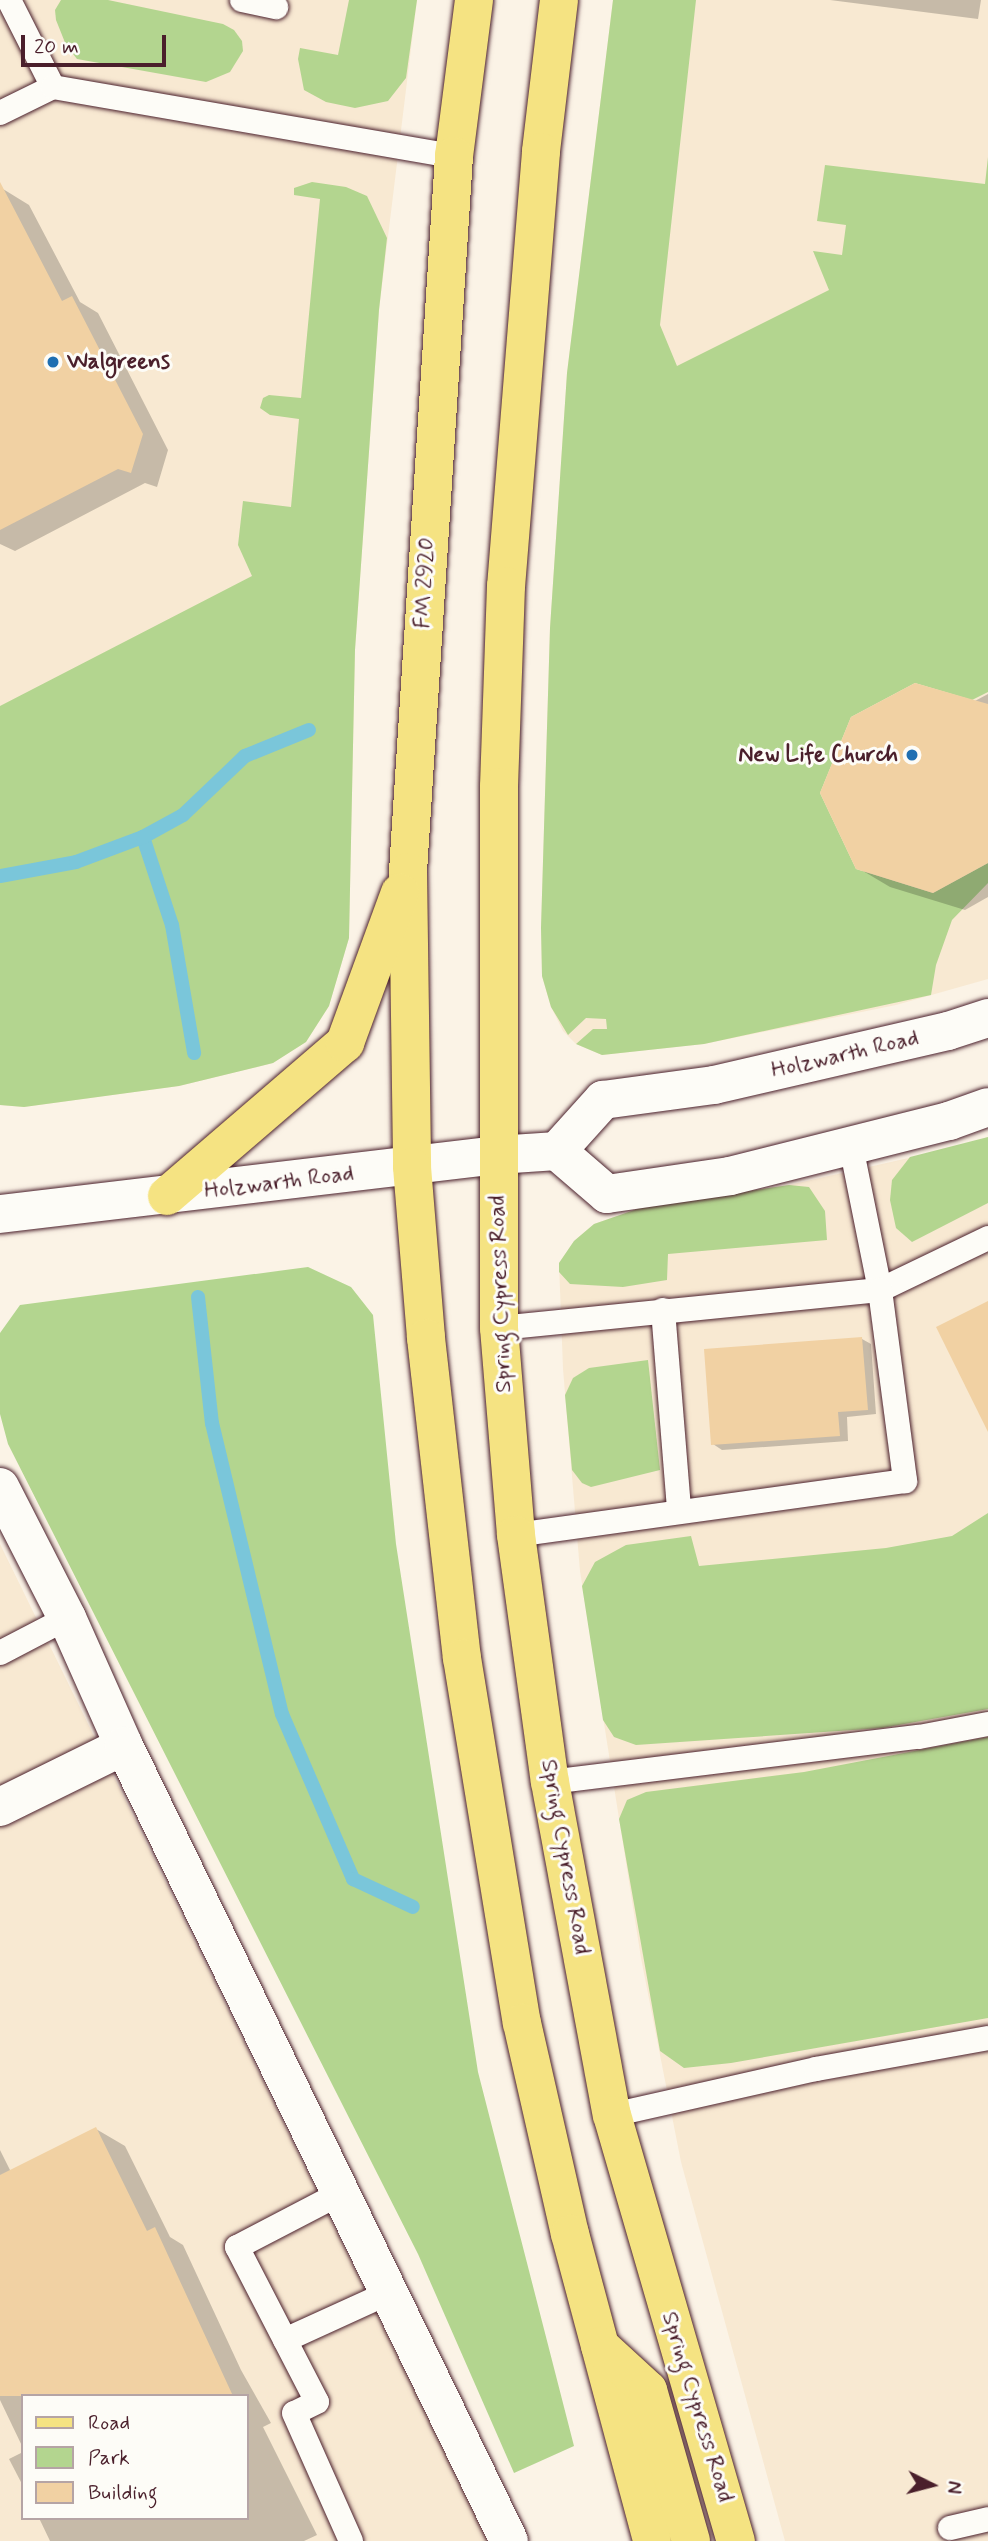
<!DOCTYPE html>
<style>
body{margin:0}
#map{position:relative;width:988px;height:2541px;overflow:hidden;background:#fbf3e6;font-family:Mynerve,sans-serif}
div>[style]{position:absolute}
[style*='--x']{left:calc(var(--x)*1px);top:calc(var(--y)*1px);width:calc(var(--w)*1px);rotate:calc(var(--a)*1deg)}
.built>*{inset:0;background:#f8e9d2}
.green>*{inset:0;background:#b3d58f}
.shadow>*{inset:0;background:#0003}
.stream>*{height:14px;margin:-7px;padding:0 7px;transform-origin:7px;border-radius:7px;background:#7ac6da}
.building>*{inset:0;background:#f1d1a3}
.roads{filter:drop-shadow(0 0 2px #4a1f2b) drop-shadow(0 0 2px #4a1f2b)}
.service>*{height:24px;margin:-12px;padding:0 12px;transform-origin:12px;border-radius:12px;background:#fdfcf7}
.minor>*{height:38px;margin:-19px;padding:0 19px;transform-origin:19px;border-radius:19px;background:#fdfcf7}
.secondary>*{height:38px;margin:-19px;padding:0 19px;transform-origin:19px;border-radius:19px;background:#fdfcf7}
.primary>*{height:38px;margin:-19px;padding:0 19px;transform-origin:19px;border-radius:19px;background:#f5e382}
.dots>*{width:19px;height:19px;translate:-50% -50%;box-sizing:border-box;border:4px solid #fdfcf7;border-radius:50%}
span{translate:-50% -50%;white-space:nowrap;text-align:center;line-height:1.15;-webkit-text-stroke:6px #fdfcf7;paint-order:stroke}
.poi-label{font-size:23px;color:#4a1f2b;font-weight:700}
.left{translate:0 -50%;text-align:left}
.right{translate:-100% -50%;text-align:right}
.street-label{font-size:23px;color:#4a1f2b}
.legend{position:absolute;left:21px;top:2394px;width:228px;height:126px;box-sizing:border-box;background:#fdfcf7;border:2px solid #b5a4a5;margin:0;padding:9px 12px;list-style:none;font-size:21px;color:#4a1f2b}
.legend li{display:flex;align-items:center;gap:14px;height:35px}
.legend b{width:35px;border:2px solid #b5a4a5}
.north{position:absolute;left:897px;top:2450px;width:70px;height:70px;-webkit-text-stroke:5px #fdfcf7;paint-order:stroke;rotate:96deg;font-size:19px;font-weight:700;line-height:28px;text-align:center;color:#4a1f2b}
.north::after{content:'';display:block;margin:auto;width:24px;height:32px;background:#4a1f2b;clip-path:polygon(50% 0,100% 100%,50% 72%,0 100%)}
.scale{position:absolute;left:21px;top:35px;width:145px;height:32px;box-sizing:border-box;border:4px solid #4a1f2b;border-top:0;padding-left:9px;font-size:21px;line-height:24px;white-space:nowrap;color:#4a1f2b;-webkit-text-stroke:5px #fdfcf7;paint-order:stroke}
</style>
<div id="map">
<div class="built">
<div style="clip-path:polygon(0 0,417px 0,379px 310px,355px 650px,349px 938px,329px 1006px,306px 1042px,273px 1063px,179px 1086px,24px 1107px,0 1105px)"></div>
<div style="clip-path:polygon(613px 0,988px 0,988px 979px,896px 1005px,704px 1044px,602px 1055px,576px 1044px,563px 1031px,551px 1007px,542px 976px,541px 928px,550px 628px,567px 373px)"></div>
<div style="clip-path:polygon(988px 1137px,988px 2541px,785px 2541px,681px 2162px,641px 1958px,580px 1571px,563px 1369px,559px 1263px,574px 1241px,594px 1224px,643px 1207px,789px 1185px,966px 1145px)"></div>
<div style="clip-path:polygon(evenodd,0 1544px,231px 2016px,488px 2541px,0 2541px,0 1544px,23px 2396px,247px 2396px,247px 2518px,23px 2518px,23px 2396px)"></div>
</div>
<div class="green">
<div style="clip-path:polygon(61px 0,108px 0,223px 24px,234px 30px,242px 41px,243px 51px,230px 72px,206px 82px,77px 59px,66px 45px,56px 20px,55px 10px)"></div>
<div style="clip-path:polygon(349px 0,417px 0,406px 78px,388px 101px,355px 108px,326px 102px,304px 90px,298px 59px,300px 48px,338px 55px)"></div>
<div style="clip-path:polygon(613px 0,696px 0,660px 325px,677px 366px,829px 290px,813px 251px,842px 255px,846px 225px,817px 221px,825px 165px,985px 184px,988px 157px,988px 692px,972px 700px,915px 683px,851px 717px,820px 793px,856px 869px,933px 893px,988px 863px,988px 883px,952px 920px,936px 965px,931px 995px,704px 1044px,602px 1055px,576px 1044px,593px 1029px,607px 1029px,606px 1019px,586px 1018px,568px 1035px,551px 1007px,542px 976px,541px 928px,550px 628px,567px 373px)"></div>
<div style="clip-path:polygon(312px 182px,346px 187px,367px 196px,387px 238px,379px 310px,355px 650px,349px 938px,329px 1006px,306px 1042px,273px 1063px,179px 1086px,24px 1107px,0 1105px,0 706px,252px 576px,238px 545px,243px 501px,291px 507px,299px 419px,270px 415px,260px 408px,263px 398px,269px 395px,301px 398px,320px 199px,294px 195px,294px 188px)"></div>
<div style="clip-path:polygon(988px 1137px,988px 1203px,912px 1242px,896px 1228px,890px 1200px,892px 1180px,910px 1157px)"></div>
<div style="clip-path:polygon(789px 1185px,809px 1187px,825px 1211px,827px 1240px,668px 1254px,667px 1280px,623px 1287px,570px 1284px,559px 1272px,559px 1263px,574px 1241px,594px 1224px,643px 1207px)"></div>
<div style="clip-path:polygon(308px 1267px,351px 1287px,373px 1315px,396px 1544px,478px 2072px,574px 2446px,514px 2473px,418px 2254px,8px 1444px,0 1414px,0 1333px,20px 1305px)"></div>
<div style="clip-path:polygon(648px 1360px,660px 1470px,591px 1487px,582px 1483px,572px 1470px,565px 1395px,573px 1378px,589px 1368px)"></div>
<div style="clip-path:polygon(988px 1513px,988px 1709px,882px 1728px,636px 1745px,614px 1737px,603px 1720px,582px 1586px,595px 1562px,626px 1545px,691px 1536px,699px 1566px,886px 1548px,952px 1536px)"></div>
<div style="clip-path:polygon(988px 1737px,988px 2018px,731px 2063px,684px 2068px,660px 2051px,619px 1819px,627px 1800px,646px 1792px,804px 1772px)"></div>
</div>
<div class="shadow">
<div style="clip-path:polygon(830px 0,981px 0,978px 19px)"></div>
<div style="clip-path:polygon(3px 189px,29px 205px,80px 302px,98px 313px,168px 450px,157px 487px,145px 483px,15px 551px,0 544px,0 191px)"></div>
<div style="clip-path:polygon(988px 694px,988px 897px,965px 910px,890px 887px,858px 868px,973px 702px)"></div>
<div style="clip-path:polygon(862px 1339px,871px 1344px,876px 1414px,847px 1417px,848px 1441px,722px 1450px,713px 1444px)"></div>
<div style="clip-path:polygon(96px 2129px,125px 2146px,170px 2237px,183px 2245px,241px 2370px,271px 2423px,263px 2427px,317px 2535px,304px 2541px,50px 2541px,39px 2518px,247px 2518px,247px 2396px,23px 2396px,23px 2448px,0 2400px,0 2150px,11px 2172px)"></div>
<div style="clip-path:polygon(23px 2452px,23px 2486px,9px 2459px)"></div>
</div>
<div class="stream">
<div style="--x:143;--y:837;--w:93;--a:71.8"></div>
<div style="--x:172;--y:925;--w:130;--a:80.2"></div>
<div style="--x:0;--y:876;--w:77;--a:-10.4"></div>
<div style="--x:76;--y:862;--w:72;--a:-20.5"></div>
<div style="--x:143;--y:837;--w:46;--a:-28.8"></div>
<div style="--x:183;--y:815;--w:86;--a:-43.6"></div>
<div style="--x:245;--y:756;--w:69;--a:-22.1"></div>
<div style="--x:198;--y:1297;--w:127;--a:83.7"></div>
<div style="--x:212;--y:1423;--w:299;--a:76.5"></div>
<div style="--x:282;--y:1714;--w:180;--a:66.7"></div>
<div style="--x:353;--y:1879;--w:66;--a:25"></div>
</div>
<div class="building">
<div style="clip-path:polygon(0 182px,62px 301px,72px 296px,143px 434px,131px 473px,118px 469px,0 530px)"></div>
<div style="clip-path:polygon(915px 683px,988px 704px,988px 863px,933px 893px,856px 869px,820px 793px,851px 717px)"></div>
<div style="clip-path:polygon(988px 1301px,988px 1432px,936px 1327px)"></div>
<div style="clip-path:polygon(862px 1337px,868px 1410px,838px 1412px,840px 1436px,711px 1445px,704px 1349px)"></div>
<div style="clip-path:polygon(96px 2127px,147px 2231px,155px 2227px,233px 2396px,0 2396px,0 2175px)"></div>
</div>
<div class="roads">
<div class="service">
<div style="--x:9;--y:0;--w:97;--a:63.2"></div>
<div style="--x:242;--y:0;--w:35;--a:12"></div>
<div style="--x:0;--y:113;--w:59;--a:-26.1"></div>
<div style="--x:53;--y:87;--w:407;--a:9.8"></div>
<div style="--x:851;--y:1146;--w:147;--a:78.6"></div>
<div style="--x:880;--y:1290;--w:120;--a:-25.7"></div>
<div style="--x:663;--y:1310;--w:202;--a:85.4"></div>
<div style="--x:499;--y:1328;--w:383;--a:-5.7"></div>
<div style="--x:880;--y:1290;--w:193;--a:82.5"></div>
<div style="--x:905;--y:1481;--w:393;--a:172.1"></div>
<div style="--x:0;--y:1653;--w:76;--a:-27.6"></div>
<div style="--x:550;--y:1782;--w:372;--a:-7"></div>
<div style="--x:919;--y:1737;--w:70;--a:-10.7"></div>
<div style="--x:612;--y:2115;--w:209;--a:-12.7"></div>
<div style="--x:816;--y:2069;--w:175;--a:-10.2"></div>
<div style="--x:339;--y:2194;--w:115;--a:152.5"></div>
<div style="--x:237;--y:2247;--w:174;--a:62.7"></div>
<div style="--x:317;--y:2402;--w:25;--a:154"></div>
<div style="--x:294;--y:2413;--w:140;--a:66"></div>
<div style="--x:285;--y:2340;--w:113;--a:-24.5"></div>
<div style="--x:950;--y:2528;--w:39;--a:-13"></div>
</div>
<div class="minor">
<div style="--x:0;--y:1807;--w:138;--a:-26.2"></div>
</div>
<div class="secondary">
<div style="--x:557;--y:1151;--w:66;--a:40.7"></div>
<div style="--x:607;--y:1194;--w:124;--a:-8.3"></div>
<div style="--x:730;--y:1176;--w:226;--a:-14.1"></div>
<div style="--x:949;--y:1121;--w:41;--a:-19.7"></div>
<div style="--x:0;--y:1214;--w:500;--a:-6.77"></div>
<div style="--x:497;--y:1155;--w:60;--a:-3.8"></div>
<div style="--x:557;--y:1151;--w:69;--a:-48"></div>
<div style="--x:603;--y:1100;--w:112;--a:-7.7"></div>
<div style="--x:714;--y:1085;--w:240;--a:-13"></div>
<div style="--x:948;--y:1031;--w:42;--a:-18"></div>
<div style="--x:0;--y:1487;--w:147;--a:62.9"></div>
<div style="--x:67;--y:1618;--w:140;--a:66"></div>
<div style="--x:124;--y:1746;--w:883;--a:64.16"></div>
</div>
<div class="primary">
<div style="--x:474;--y:0;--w:157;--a:97.3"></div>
<div style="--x:454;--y:156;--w:717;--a:93.68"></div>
<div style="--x:408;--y:872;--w:295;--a:89.2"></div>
<div style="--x:412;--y:1167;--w:172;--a:85.3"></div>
<div style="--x:426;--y:1338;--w:322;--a:83.6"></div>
<div style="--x:462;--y:1658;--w:370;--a:80.7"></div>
<div style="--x:522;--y:2023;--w:216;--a:77.2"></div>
<div style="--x:570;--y:2234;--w:318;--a:75"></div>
<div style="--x:559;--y:0;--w:153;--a:96.8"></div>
<div style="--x:541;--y:152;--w:435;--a:94.6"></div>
<div style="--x:506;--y:586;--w:201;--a:92"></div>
<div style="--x:499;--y:787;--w:541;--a:90"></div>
<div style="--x:499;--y:1328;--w:208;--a:85.3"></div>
<div style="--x:516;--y:1535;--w:249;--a:82.2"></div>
<div style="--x:550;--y:1782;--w:339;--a:79.5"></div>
<div style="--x:612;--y:2115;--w:444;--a:73.8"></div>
<div style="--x:167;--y:1196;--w:235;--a:-40.7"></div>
<div style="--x:345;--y:1043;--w:160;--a:-69.9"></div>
<div style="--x:600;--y:2346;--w:65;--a:42.5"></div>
<div style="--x:648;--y:2390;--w:157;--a:74.1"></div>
</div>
</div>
<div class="dots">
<div style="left:53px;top:362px;background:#1f6fb2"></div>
<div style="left:912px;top:755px;background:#1f6fb2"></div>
</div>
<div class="poi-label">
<span class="left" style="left:67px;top:362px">Walgreens</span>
<span class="right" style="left:898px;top:755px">New Life Church</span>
</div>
<div class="street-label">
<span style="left:425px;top:583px;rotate:-87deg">FM 2920</span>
<span style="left:845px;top:1055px;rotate:-13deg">Holzwarth Road</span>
<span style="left:279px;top:1183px;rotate:-7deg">Holzwarth Road</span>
<span style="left:501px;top:1294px;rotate:-92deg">Spring Cypress Road</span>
<span style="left:565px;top:1857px;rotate:80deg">Spring Cypress Road</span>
<span style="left:697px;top:2407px;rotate:73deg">Spring Cypress Road</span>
</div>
<ul class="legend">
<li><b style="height:9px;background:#f5e382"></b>Road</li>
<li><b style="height:19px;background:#b3d58f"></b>Park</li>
<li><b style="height:19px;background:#f1d1a3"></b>Building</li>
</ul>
<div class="north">N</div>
<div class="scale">20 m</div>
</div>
